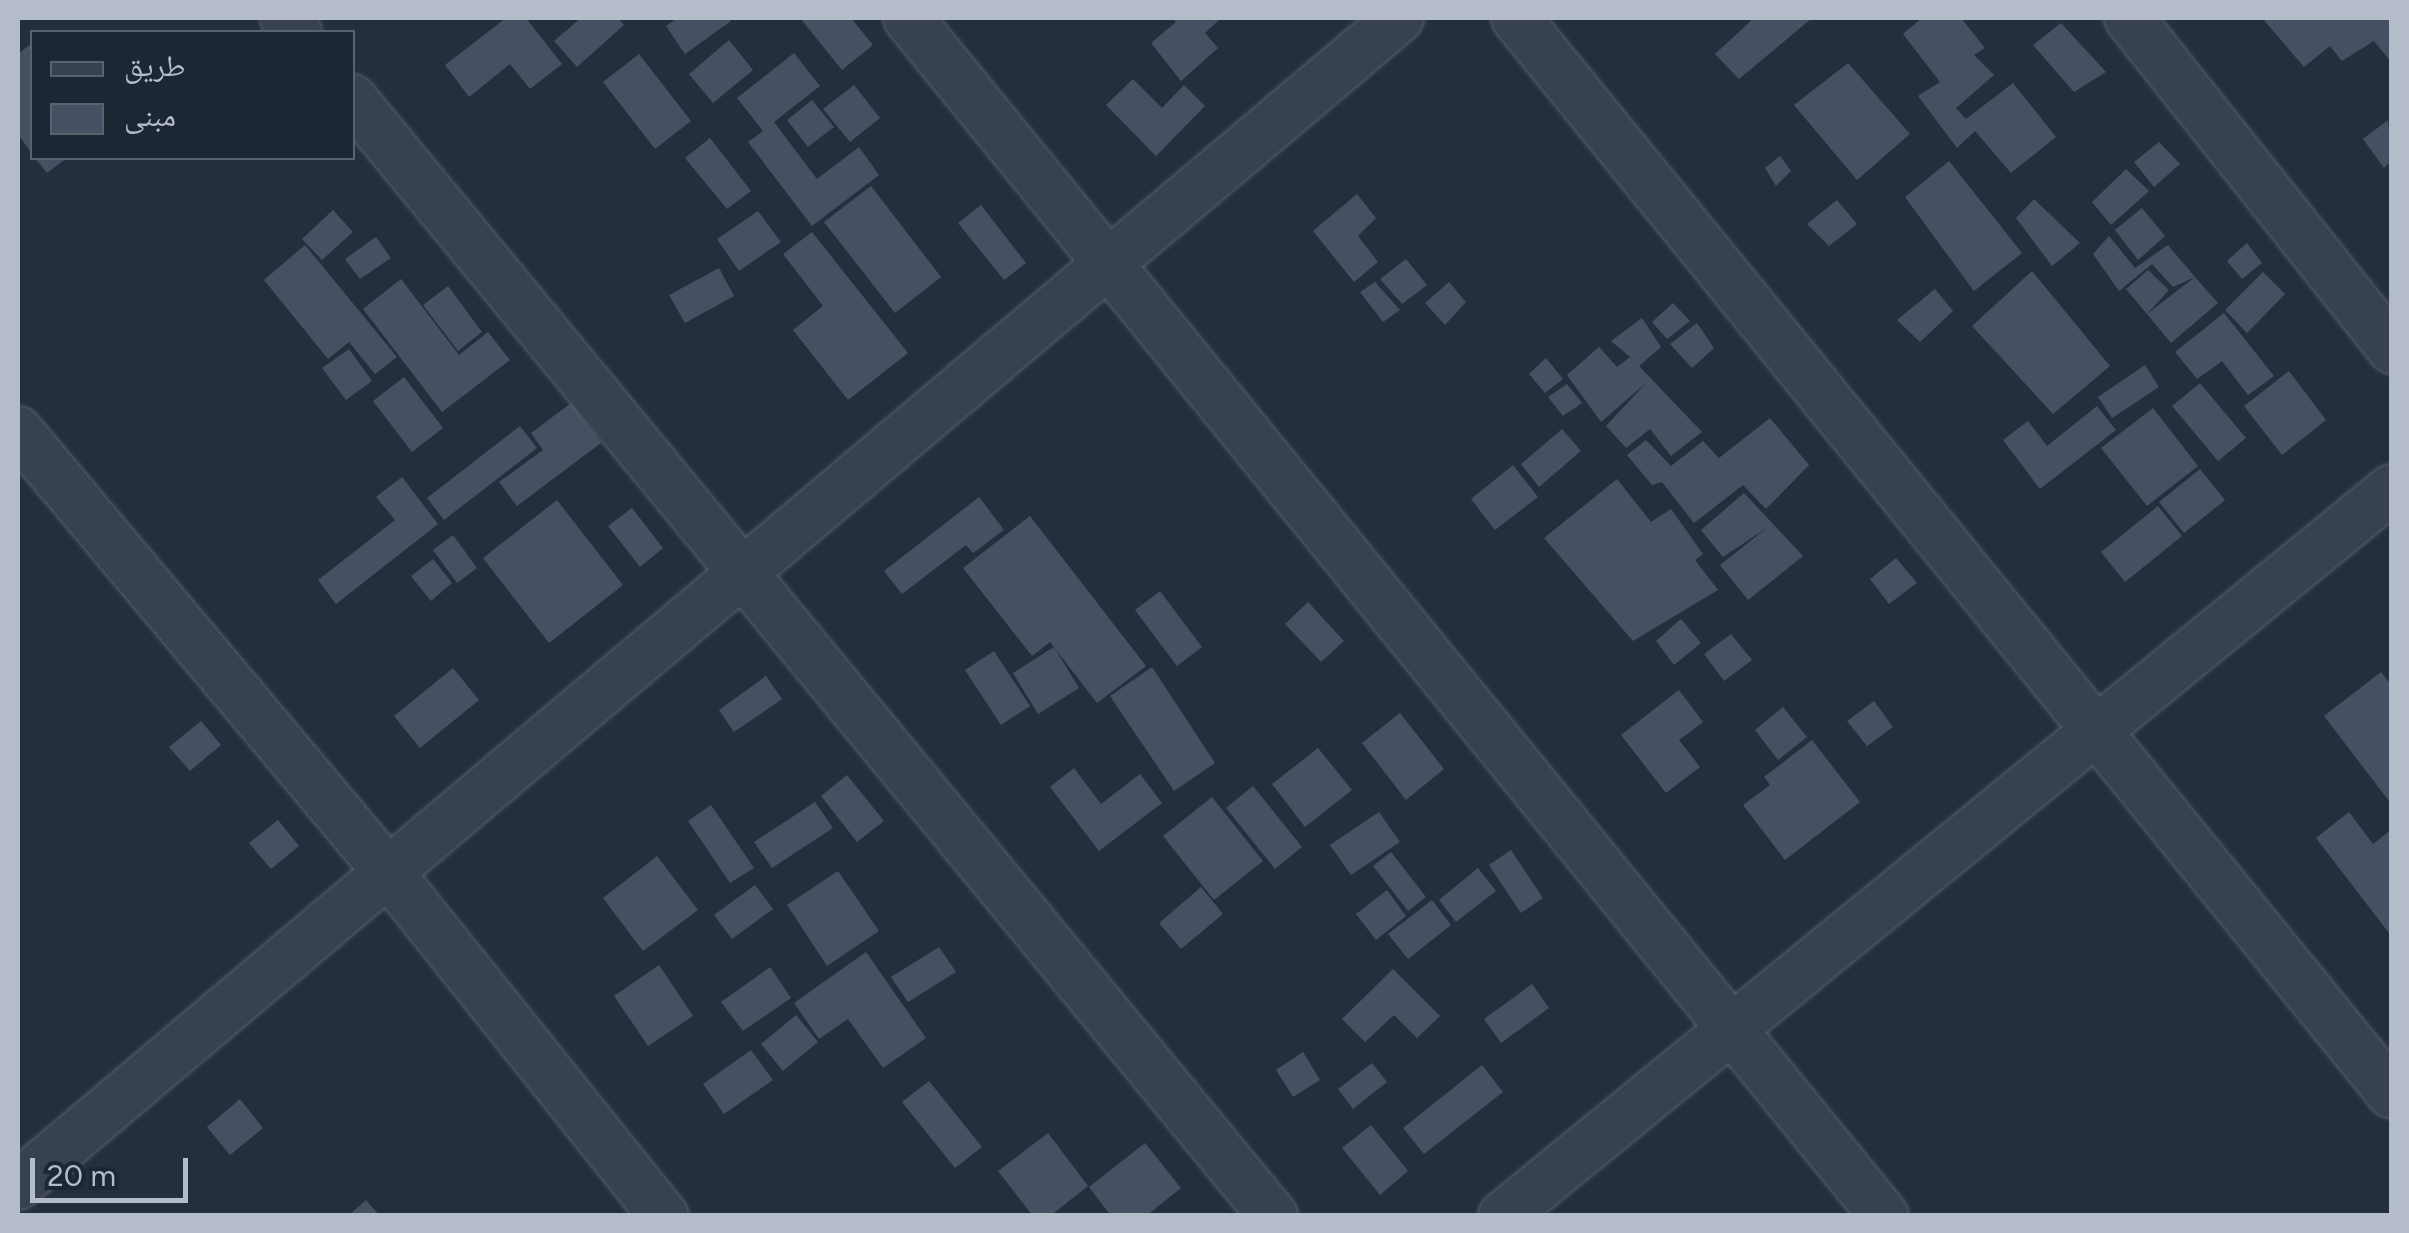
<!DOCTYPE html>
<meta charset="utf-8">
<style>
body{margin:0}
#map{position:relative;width:2409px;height:1233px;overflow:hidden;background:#242f3e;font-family:Figtree,"Noto Naskh Arabic",sans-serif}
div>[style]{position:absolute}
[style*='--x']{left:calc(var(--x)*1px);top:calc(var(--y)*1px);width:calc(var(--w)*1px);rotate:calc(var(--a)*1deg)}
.building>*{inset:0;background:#455162}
.roads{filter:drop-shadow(0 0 2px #565f6c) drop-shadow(0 0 2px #565f6c)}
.street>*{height:48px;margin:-24px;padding:0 24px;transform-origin:24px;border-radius:24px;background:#38414e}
span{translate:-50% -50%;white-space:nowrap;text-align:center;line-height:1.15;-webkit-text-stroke:8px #1d2633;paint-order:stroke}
.frame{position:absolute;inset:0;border:20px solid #b4bcc9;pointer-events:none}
.legend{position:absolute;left:30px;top:30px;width:325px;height:130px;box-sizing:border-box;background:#1d2633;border:2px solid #59626f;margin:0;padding:12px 18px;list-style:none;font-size:30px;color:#b4bcc9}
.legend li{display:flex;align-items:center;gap:20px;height:50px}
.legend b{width:50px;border:2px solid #59626f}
.scale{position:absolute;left:30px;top:1158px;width:158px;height:45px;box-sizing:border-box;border:5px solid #b4bcc9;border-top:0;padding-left:12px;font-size:30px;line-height:35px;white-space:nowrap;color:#b4bcc9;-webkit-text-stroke:8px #1d2633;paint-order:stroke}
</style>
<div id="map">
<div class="building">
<div style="clip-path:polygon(506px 18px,526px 18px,562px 64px,530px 89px,510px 64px,469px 97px,445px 65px)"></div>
<div style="clip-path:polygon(581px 18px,618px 18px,624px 25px,577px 67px,554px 41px)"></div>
<div style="clip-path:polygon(678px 18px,729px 18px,731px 21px,685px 54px,666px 26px)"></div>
<div style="clip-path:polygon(800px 18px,851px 18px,873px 45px,842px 70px)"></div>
<div style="clip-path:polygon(1172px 18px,1221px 18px,1205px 33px,1218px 48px,1181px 81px,1151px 43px,1176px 22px)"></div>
<div style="clip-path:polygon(1754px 18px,1812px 18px,1739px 79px,1715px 54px)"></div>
<div style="clip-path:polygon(1922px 18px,1961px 18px,1985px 48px,1974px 55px,1994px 75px,1956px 108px,1966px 119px,2013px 83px,2056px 137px,2011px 173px,1975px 131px,1957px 148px,1918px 96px,1940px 82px,1903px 34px)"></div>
<div style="clip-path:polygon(2262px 18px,2392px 18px,2392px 63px,2374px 41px,2342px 61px,2330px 46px,2304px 67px)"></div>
<div style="clip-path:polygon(2061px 23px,2106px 72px,2074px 92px,2033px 45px)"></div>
<div style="clip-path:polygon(729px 40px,753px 70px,713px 103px,689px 74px)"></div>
<div style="clip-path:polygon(32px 43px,32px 154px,18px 134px,18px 54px)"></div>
<div style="clip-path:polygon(794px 53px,820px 86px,774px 122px,817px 179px,859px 147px,879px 175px,812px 226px,748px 142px,763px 131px,737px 98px)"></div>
<div style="clip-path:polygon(639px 54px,691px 121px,655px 149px,603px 82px)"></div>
<div style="clip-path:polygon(1848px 63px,1910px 134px,1857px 180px,1794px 105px)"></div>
<div style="clip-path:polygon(1133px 79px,1162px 108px,1184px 85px,1205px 106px,1156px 156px,1106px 105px)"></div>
<div style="clip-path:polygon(854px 85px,880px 118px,850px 142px,823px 109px)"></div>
<div style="clip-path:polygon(812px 100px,834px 127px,808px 147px,787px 120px)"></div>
<div style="clip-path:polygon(2388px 120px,2392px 160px,2384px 168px,2363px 139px)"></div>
<div style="clip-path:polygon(710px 138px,751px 191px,727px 209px,685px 158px)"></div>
<div style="clip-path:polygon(2159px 142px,2180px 164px,2154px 187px,2134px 162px)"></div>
<div style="clip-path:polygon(1780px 156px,1791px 171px,1776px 186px,1765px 168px)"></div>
<div style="clip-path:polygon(35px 158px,67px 158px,47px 173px)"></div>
<div style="clip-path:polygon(1949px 161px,2022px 253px,1974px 291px,1905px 197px)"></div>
<div style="clip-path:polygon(2126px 169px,2149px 191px,2111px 225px,2092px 202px)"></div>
<div style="clip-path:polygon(871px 186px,941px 277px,895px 313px,824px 222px)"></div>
<div style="clip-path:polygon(1357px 194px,1376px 218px,1358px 236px,1378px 262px,1354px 282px,1313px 231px)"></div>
<div style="clip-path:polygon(2034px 199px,2080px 243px,2052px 266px,2016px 218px)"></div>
<div style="clip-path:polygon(1837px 200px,1857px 224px,1829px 246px,1807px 224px)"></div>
<div style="clip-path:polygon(981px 205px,1026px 263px,1004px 280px,958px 223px)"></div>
<div style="clip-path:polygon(2142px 208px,2165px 236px,2138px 260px,2115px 230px)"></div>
<div style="clip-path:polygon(333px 210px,353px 232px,322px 260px,302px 239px)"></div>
<div style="clip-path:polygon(758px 211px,781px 242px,739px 271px,717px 239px)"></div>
<div style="clip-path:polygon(812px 232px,908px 353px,848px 400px,793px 330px,823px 306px,783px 254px)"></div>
<div style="clip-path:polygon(2109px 236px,2135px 268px,2168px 245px,2195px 277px,2218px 303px,2171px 343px,2147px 314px,2126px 289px,2148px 270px,2169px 290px,2147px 314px,2195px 277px,2173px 287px,2152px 264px,2119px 291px,2093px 254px)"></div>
<div style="clip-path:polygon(376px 237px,391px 258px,360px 279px,345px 259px)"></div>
<div style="clip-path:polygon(2247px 243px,2262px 263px,2242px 279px,2227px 261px)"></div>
<div style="clip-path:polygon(305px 245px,397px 357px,375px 374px,349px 342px,328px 359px,264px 280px)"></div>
<div style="clip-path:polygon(1406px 259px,1427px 285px,1402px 304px,1380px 279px)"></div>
<div style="clip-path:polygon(719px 268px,734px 296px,685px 323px,669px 295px)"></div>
<div style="clip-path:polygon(2032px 271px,2110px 366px,2053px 414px,1972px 326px)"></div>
<div style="clip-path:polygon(2263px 272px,2285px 294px,2247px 333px,2225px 310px)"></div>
<div style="clip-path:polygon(401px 279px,459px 355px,488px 332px,510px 360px,442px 412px,363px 309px)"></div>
<div style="clip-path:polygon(1375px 282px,1400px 310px,1383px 322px,1360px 292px)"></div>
<div style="clip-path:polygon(1449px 282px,1466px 302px,1445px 325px,1425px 303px)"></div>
<div style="clip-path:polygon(448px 286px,482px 332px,458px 351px,423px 305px)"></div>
<div style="clip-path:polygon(1935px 289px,1953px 311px,1920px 342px,1897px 320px)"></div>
<div style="clip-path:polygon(1673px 303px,1690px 321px,1667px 339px,1652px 322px)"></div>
<div style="clip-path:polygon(2224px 313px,2274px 376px,2248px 395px,2222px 361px,2197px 379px,2175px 352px)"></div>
<div style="clip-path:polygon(1642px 318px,1661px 347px,1639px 366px,1702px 432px,1671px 456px,1650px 429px,1626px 448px,1606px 426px,1646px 383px,1601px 422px,1567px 375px,1599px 347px,1617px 367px,1630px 357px,1611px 341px)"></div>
<div style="clip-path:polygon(1697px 323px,1714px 348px,1692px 368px,1670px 344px)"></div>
<div style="clip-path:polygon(349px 349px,372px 381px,346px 400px,322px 368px)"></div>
<div style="clip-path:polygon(1546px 358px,1563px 379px,1545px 393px,1529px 374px)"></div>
<div style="clip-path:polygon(2145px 365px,2159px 387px,2112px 418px,2098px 397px)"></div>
<div style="clip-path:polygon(2289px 371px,2326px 420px,2282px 455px,2244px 406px)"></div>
<div style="clip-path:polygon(404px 377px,443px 428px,412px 452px,373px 401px)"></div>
<div style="clip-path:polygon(2200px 383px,2246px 438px,2218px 461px,2172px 406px)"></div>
<div style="clip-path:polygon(1567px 384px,1582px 403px,1563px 416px,1548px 397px)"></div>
<div style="clip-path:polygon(571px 403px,601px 443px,517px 506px,499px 482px,543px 450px,531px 433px)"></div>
<div style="clip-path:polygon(2097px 406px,2116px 430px,2040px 489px,2003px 440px,2028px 421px,2047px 446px)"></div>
<div style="clip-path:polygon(2153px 408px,2198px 466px,2147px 506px,2101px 448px)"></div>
<div style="clip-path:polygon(1770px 418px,1809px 465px,1766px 509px,1743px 485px,1694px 523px,1662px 482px,1652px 485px,1627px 455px,1646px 440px,1671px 466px,1703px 441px,1719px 458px)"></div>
<div style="clip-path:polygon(520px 426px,537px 448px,444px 520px,427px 498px)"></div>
<div style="clip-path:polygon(1562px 429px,1581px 451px,1539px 487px,1521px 464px)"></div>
<div style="clip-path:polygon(1513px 465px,1538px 497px,1495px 530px,1471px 499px)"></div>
<div style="clip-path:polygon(2200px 469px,2225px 500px,2184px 533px,2159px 502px)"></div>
<div style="clip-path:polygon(402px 477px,438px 524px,336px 604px,318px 580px,395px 520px,376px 497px)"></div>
<div style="clip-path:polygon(1617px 479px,1651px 522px,1671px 509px,1703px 554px,1695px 560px,1718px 590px,1633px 641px,1544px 538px)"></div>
<div style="clip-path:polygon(1744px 493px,1803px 556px,1748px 600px,1720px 565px,1768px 527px,1723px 557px,1701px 530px)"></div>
<div style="clip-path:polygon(979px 497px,1004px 530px,973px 553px,966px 545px,902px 594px,884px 571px)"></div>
<div style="clip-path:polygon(557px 500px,623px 585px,549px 643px,483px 558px)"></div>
<div style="clip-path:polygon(2158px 506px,2182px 536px,2125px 582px,2101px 552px)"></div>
<div style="clip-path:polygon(632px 508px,663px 548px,640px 567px,608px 526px)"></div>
<div style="clip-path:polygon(1030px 516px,1146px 666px,1097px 703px,1050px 642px,1032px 656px,963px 568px)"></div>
<div style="clip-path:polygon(453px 535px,477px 568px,457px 583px,433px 550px)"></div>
<div style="clip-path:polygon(1896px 558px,1917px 583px,1889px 604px,1870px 579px)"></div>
<div style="clip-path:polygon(433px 559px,452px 583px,431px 601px,411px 576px)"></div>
<div style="clip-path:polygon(1160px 591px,1202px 647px,1177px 666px,1135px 610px)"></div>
<div style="clip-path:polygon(1308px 602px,1344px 641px,1321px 662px,1285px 624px)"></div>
<div style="clip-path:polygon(1681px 619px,1701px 643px,1674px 665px,1656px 641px)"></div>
<div style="clip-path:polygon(1731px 634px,1752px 660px,1724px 681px,1704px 654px)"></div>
<div style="clip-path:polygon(1054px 647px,1079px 688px,1038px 714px,1013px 673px)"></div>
<div style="clip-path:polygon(994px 651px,1030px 706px,1001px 725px,965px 670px)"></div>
<div style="clip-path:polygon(1152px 667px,1215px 763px,1174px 791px,1110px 696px)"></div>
<div style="clip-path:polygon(453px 668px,479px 700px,420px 748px,394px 716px)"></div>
<div style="clip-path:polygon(2381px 672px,2392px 686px,2392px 805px,2324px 716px)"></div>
<div style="clip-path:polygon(766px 676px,782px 699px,734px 732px,719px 710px)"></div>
<div style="clip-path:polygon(1679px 690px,1703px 722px,1679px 740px,1700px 767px,1666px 793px,1621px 735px)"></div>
<div style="clip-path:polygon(1874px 701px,1893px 727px,1867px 746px,1847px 721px)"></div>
<div style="clip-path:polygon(1783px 707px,1807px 737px,1778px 760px,1755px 730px)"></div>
<div style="clip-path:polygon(1400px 713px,1444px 769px,1406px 800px,1362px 743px)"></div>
<div style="clip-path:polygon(201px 721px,221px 745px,190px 771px,169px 747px)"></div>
<div style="clip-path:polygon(1812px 740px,1860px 802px,1785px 860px,1743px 805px,1770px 785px,1764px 777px)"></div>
<div style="clip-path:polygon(1318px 748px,1352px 790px,1305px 827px,1272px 784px)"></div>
<div style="clip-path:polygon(1074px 768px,1101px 804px,1140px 774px,1162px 803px,1099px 851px,1050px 787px)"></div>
<div style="clip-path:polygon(847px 775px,884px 821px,857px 842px,821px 796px)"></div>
<div style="clip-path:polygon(1253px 786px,1302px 847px,1275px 869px,1226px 808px)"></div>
<div style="clip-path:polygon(1212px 797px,1263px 861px,1214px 900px,1163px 836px)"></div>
<div style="clip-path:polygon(815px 802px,833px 828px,772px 868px,754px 842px)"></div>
<div style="clip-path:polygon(711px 805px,754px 868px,730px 883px,688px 821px)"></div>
<div style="clip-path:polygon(1379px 812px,1400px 842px,1351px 875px,1330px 845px)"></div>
<div style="clip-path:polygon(2349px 812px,2373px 844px,2392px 829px,2392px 937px,2316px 838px)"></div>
<div style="clip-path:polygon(278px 820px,299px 846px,271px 869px,249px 843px)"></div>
<div style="clip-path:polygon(1511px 850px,1543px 898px,1521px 913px,1489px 865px)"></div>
<div style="clip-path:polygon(1391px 852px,1426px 897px,1408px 911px,1373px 866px)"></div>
<div style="clip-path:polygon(657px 856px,698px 910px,643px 951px,603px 898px)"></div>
<div style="clip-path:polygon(1478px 868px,1496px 891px,1456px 922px,1439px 900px)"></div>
<div style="clip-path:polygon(838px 871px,879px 931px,827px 966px,787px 905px)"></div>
<div style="clip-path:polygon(755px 885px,773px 909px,732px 939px,714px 915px)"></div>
<div style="clip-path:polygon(1201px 887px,1223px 914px,1181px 949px,1159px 923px)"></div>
<div style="clip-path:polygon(1387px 890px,1406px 916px,1376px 940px,1356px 914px)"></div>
<div style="clip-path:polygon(1432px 900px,1451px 925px,1408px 959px,1388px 934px)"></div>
<div style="clip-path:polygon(939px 947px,956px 972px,908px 1002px,891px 977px)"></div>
<div style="clip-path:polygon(866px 952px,926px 1038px,883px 1068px,848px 1019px,819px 1039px,794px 1003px)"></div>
<div style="clip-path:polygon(659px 965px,693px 1016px,648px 1046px,614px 996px)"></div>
<div style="clip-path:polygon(770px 967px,791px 998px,743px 1031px,721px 1002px)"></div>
<div style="clip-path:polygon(1393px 969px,1440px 1016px,1417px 1038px,1394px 1015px,1365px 1042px,1342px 1019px)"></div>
<div style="clip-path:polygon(1532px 984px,1549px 1008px,1501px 1043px,1484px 1019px)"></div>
<div style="clip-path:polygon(796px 1015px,818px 1042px,783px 1071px,761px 1044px)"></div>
<div style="clip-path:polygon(751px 1050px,773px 1080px,724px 1114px,703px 1084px)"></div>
<div style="clip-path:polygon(1303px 1052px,1320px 1080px,1293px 1097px,1276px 1070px)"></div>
<div style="clip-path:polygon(1372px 1063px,1387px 1082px,1353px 1109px,1338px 1089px)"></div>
<div style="clip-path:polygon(1482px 1065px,1503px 1092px,1424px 1154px,1403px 1128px)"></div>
<div style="clip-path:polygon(929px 1081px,982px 1147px,955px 1168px,902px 1102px)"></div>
<div style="clip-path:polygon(240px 1099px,263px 1128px,230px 1155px,207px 1127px)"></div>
<div style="clip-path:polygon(1371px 1125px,1408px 1171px,1380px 1195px,1342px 1148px)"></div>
<div style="clip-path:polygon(1048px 1133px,1088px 1186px,1050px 1216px,1033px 1216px,998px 1171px)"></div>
<div style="clip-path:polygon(1145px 1143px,1181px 1188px,1146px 1216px,1111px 1216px,1089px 1187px)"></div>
<div style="clip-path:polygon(366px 1200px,380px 1216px,348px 1216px)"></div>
</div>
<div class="roads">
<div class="street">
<div style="--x:285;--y:18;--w:18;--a:49"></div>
<div style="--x:908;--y:18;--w:1545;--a:50.83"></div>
<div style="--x:1516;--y:18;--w:1387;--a:50.85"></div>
<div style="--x:2129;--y:18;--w:423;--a:51.5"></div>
<div style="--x:352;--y:99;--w:1448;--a:50.49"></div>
<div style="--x:18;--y:431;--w:576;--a:50"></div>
<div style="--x:388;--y:872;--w:441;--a:51.3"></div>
<div style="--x:18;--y:1185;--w:1808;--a:-40.2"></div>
<div style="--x:1503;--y:1216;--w:1148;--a:-39.28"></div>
</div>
</div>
<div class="frame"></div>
<ul class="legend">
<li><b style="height:12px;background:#38414e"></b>طريق</li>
<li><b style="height:28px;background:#455162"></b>مبنى</li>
</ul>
<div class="scale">20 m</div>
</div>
